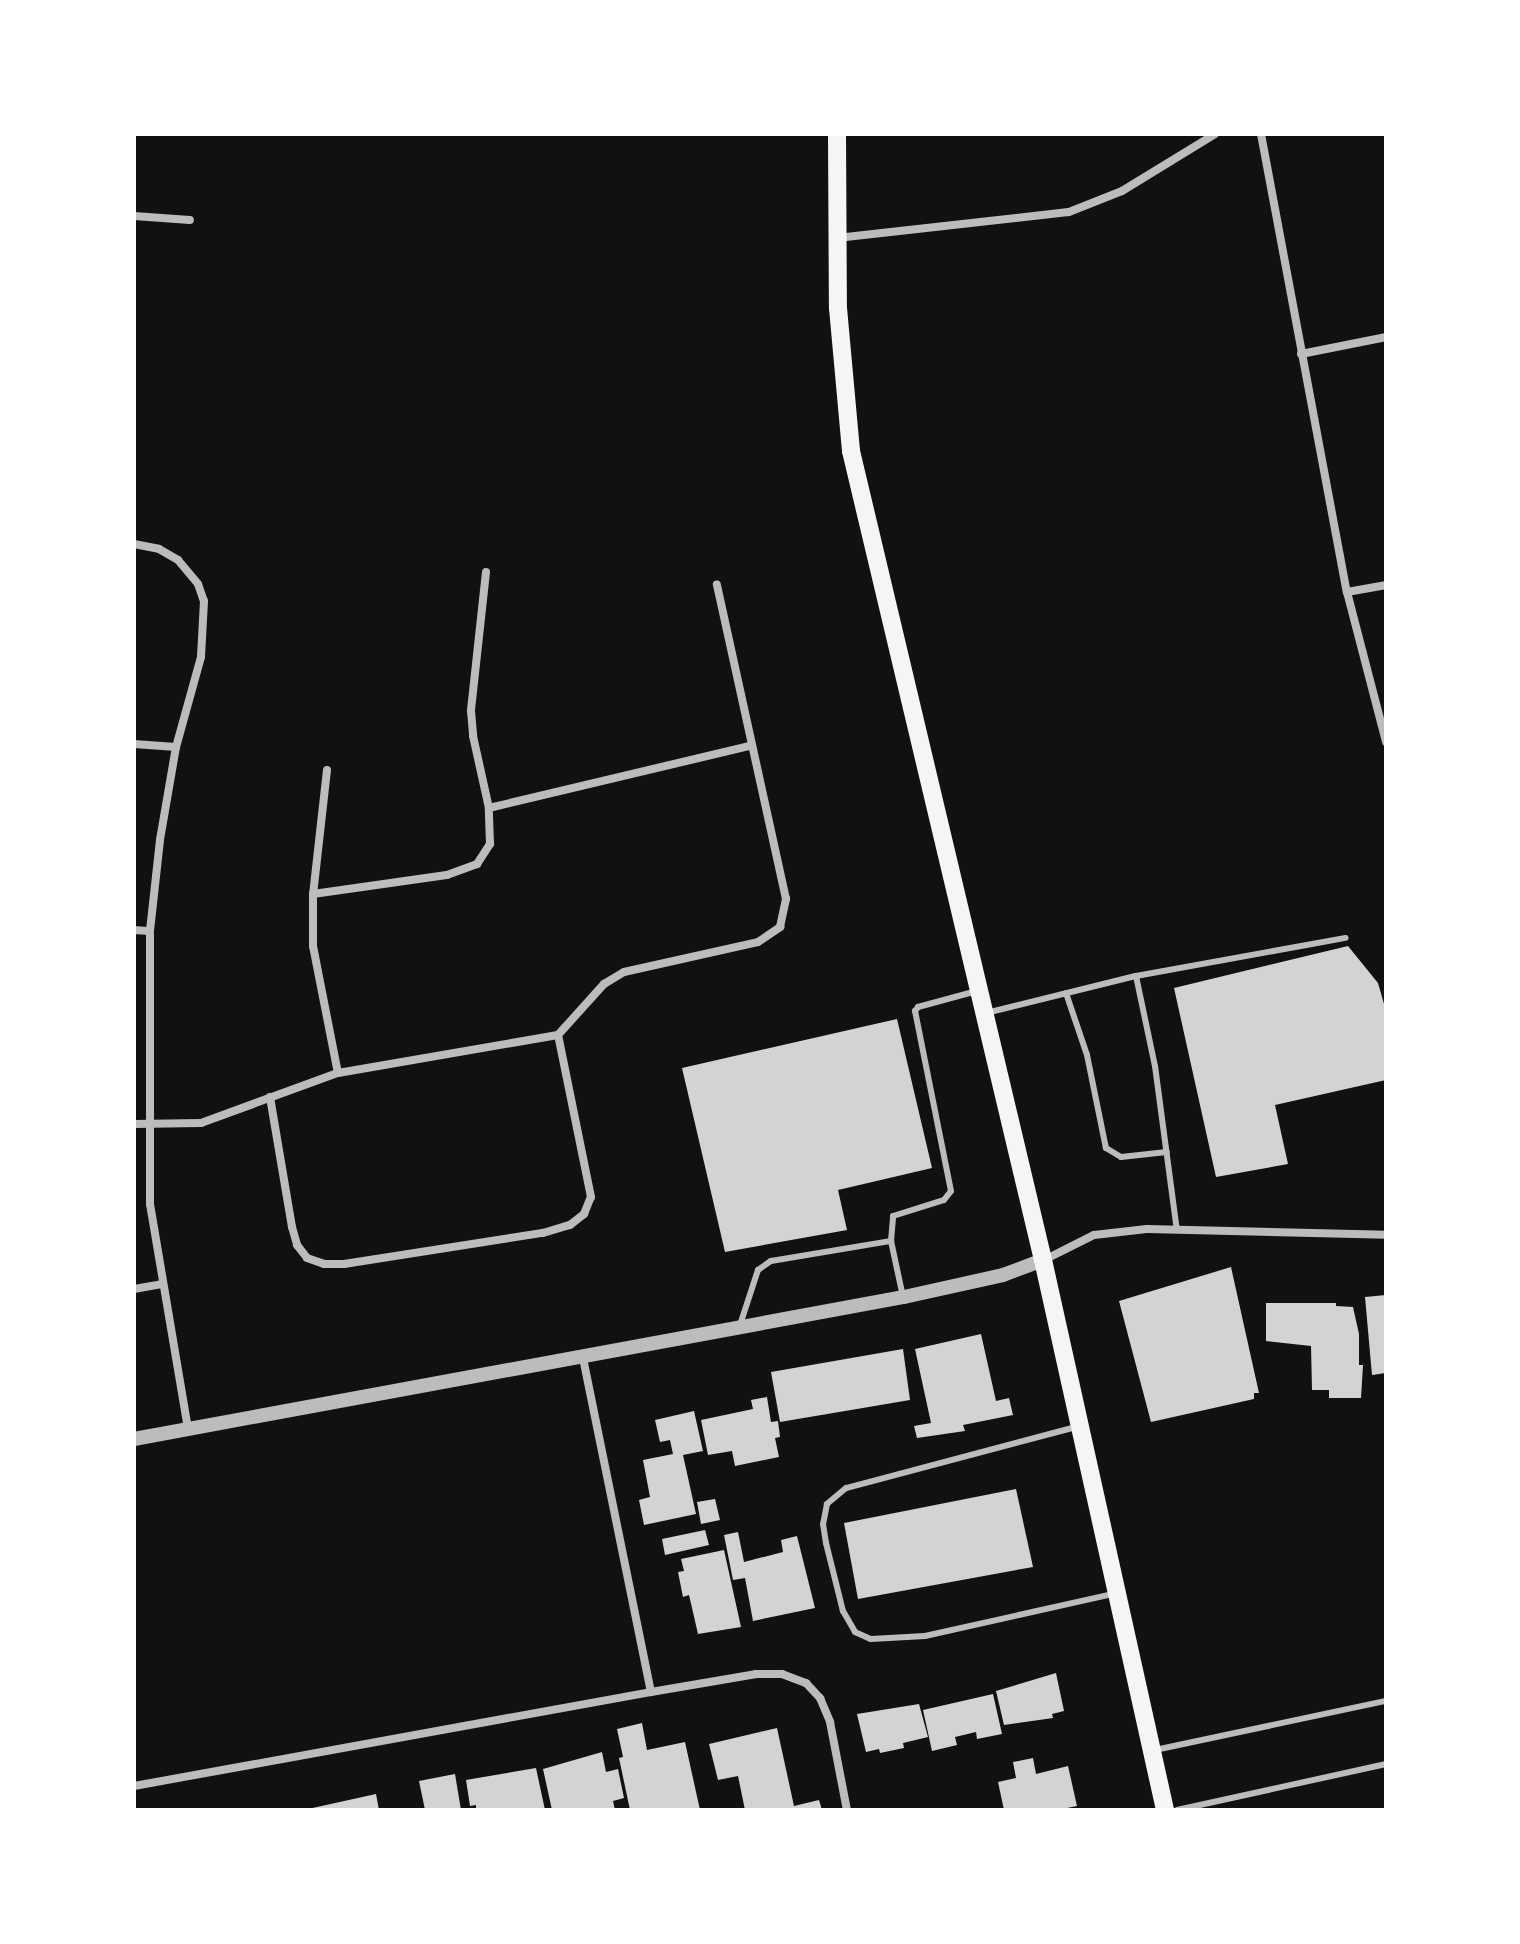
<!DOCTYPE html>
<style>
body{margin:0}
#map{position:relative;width:1520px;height:1944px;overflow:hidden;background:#111;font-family:"DM Sans",sans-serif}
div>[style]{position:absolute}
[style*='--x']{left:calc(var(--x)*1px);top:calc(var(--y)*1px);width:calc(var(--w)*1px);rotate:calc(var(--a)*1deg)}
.building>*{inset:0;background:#d3d3d3}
.service>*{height:6px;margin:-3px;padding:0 3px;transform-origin:3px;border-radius:3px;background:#bcbcbc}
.minor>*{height:8px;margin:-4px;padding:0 4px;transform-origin:4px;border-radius:4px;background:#bcbcbc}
.tertiary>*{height:14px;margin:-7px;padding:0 7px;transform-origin:7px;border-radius:7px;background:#bcbcbc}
.primary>*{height:18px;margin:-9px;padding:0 9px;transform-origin:9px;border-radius:9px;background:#f5f5f5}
span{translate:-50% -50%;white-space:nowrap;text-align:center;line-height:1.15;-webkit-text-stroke:8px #fff;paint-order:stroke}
.frame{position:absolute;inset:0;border:136px solid #fff;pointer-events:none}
</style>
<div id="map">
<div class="building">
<div style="clip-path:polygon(1348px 946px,1378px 983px,1386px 1011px,1386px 1080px,1275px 1105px,1288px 1164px,1216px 1177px,1174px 988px)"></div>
<div style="clip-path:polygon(897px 1019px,932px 1168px,838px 1190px,847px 1230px,725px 1252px,682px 1068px)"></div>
<div style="clip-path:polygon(1231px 1267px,1259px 1393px,1254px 1393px,1254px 1399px,1151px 1422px,1119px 1301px)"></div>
<div style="clip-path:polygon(1386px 1295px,1386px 1373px,1372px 1375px,1365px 1297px)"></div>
<div style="clip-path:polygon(1266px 1303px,1336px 1303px,1336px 1306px,1353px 1307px,1359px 1334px,1359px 1365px,1363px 1365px,1361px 1398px,1329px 1398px,1329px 1390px,1312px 1390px,1311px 1346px,1266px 1341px)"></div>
<div style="clip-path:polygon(981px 1334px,996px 1401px,1009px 1398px,1013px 1415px,963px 1425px,965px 1431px,917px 1438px,914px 1426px,931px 1423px,915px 1349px)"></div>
<div style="clip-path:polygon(903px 1349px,910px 1400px,780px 1422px,771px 1372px)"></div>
<div style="clip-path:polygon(767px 1397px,771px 1422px,778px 1421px,780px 1437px,775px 1438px,779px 1457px,735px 1466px,732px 1451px,708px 1455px,701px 1420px,753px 1409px,751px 1400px)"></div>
<div style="clip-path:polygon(694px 1411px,703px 1451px,683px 1455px,696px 1514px,644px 1525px,639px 1500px,650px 1497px,643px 1460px,673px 1454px,670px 1440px,660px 1442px,655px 1420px)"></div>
<div style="clip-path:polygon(1016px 1489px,1033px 1567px,858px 1599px,844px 1523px)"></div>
<div style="clip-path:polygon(715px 1499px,720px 1520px,701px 1524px,697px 1502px)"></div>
<div style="clip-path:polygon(705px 1530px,709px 1545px,665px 1555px,662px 1539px)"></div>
<div style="clip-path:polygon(738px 1532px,744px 1562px,783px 1552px,781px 1540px,797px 1536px,815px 1608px,753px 1621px,745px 1578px,733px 1580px,724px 1535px)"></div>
<div style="clip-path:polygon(724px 1550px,741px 1627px,698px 1634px,689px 1595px,683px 1597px,678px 1572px,684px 1571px,681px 1559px)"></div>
<div style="clip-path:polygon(1056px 1673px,1064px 1711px,1052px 1714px,1053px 1718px,1004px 1725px,996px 1691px)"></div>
<div style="clip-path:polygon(993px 1694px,1002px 1734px,977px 1739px,976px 1732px,955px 1737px,957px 1745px,932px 1751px,923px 1710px)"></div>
<div style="clip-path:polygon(919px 1704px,928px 1737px,903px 1743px,904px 1748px,880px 1753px,879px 1749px,866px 1752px,857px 1714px)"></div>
<div style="clip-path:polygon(642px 1723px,647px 1750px,685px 1742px,700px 1810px,630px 1810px,619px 1758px,623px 1757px,617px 1729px)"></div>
<div style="clip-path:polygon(777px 1728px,794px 1806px,819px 1800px,822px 1810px,745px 1810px,738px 1776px,718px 1780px,709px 1744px)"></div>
<div style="clip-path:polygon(602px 1752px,606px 1772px,618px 1769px,624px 1798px,613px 1801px,615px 1810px,552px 1810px,543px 1769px)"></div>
<div style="clip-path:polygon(1033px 1758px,1036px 1774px,1068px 1766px,1077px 1806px,1057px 1810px,1004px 1810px,998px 1782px,1016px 1778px,1013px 1762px)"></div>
<div style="clip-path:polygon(536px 1768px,545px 1810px,476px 1810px,476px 1805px,470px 1806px,466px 1780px)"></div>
<div style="clip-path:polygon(455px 1774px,461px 1810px,425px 1810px,419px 1781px)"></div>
<div style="clip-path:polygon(376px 1794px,379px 1810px,308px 1810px,308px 1809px)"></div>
</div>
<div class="service">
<div style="--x:1136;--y:976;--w:92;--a:78.1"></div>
<div style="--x:1155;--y:1066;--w:165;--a:82.4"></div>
<div style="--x:1066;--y:993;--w:65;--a:71.3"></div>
<div style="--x:1087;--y:1055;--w:95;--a:78.5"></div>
<div style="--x:1106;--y:1148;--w:17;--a:31"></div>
<div style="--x:1121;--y:1157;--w:46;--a:-6.2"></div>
<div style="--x:986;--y:1013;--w:154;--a:-13.9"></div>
<div style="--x:1136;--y:976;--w:213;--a:-10.3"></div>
<div style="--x:891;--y:1241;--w:25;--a:-85"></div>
<div style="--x:893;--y:1216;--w:53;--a:-17.4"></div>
<div style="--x:944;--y:1200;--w:11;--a:-52"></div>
<div style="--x:951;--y:1191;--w:184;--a:-101.3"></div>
<div style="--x:915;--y:1011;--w:5;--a:-53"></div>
<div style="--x:918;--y:1007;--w:61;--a:-15.2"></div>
<div style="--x:740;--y:1325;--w:58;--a:-71.9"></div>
<div style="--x:758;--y:1270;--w:16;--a:-35"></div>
<div style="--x:771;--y:1261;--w:122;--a:-9.5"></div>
<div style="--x:891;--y:1241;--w:57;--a:77.9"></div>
<div style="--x:1076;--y:1427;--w:238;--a:165.1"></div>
<div style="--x:846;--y:1488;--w:25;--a:140"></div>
<div style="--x:827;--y:1504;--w:20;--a:101"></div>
<div style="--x:823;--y:1524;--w:19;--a:81"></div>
<div style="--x:826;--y:1543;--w:70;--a:76"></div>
<div style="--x:843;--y:1611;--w:24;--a:60"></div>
<div style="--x:855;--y:1632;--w:17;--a:24"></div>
<div style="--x:871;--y:1639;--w:54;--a:-3.2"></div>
<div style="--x:925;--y:1636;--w:193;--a:-12.6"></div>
<div style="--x:1155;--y:1750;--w:236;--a:-12"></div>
<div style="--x:1177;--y:1810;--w:214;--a:-12.4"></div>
</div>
<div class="minor">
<div style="--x:1261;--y:134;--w:466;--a:79.4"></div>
<div style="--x:1347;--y:592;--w:155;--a:75.4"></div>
<div style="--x:134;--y:216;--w:56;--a:4.1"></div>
<div style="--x:837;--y:238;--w:233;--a:-6.4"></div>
<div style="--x:1069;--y:212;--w:57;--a:-21.6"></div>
<div style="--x:1122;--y:191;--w:109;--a:-31.5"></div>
<div style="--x:1301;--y:354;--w:87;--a:-11.3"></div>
<div style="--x:134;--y:544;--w:25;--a:11"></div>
<div style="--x:159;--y:549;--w:22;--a:30"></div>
<div style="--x:178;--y:560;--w:31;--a:50"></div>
<div style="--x:198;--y:584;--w:18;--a:71"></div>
<div style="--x:204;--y:601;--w:56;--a:93.1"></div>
<div style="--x:201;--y:657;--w:93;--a:105.5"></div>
<div style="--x:176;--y:747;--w:94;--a:99.8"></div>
<div style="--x:160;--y:840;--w:92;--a:96.3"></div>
<div style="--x:150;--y:931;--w:273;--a:90"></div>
<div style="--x:150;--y:1204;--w:228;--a:80.4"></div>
<div style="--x:486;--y:572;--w:140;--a:96.2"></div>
<div style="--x:471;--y:711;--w:25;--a:85"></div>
<div style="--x:473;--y:736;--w:74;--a:77.5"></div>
<div style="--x:1347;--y:592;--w:40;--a:-10"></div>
<div style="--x:134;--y:744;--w:42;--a:4.1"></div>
<div style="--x:327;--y:770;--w:125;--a:96.4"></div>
<div style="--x:313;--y:894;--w:52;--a:90"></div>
<div style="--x:313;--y:946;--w:129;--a:78.9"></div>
<div style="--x:313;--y:894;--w:135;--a:-8.1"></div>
<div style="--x:447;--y:875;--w:32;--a:-20"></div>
<div style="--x:477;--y:864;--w:24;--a:-57"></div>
<div style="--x:490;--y:844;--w:36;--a:-92"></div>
<div style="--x:489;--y:808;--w:267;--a:-13.4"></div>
<div style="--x:134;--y:930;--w:16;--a:4"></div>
<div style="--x:270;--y:1097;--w:132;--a:80.4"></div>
<div style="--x:292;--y:1227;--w:19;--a:74"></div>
<div style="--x:297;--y:1245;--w:16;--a:52"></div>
<div style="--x:307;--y:1258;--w:18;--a:19"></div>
<div style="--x:324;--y:1264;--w:20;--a:0"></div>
<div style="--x:344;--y:1264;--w:201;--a:-8.9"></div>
<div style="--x:543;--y:1233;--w:28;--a:-17"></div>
<div style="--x:570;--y:1225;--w:18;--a:-38"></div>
<div style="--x:584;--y:1214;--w:18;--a:-68"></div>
<div style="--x:591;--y:1197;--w:165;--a:-101.5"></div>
<div style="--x:134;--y:1124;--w:67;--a:-0.9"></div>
<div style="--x:201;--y:1123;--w:146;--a:-20.1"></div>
<div style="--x:338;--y:1073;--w:223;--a:-9.8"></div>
<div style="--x:558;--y:1035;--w:69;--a:-48"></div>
<div style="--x:604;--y:984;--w:23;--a:-31"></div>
<div style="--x:624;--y:972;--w:137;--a:-12.6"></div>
<div style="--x:758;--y:942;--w:27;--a:-34"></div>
<div style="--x:780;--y:927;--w:29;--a:-78"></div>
<div style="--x:786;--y:899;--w:322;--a:-102.4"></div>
<div style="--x:1044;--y:1260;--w:56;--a:-26.6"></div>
<div style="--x:1094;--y:1235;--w:53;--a:-6.5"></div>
<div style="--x:1147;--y:1229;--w:239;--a:1.4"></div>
<div style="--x:134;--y:1289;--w:28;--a:-10"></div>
<div style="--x:583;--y:1358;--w:341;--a:78.5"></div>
<div style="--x:134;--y:1786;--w:525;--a:-10.3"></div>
<div style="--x:651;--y:1692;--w:107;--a:-9.7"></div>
<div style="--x:756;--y:1674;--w:26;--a:0"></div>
<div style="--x:782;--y:1674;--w:26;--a:21"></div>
<div style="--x:806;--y:1683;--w:21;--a:47"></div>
<div style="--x:820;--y:1698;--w:26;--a:67"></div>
<div style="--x:830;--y:1722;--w:90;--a:79.1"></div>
</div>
<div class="tertiary">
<div style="--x:134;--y:1439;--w:783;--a:-10.45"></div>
<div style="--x:904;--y:1297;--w:101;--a:-12.5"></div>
<div style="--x:1003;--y:1275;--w:43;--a:-20.6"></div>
</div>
<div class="primary">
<div style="--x:837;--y:134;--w:174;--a:89.7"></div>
<div style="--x:838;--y:308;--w:144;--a:84.8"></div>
<div style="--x:851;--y:451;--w:831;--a:76.65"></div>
<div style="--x:1043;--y:1260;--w:563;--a:77.49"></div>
</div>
<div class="frame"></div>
</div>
